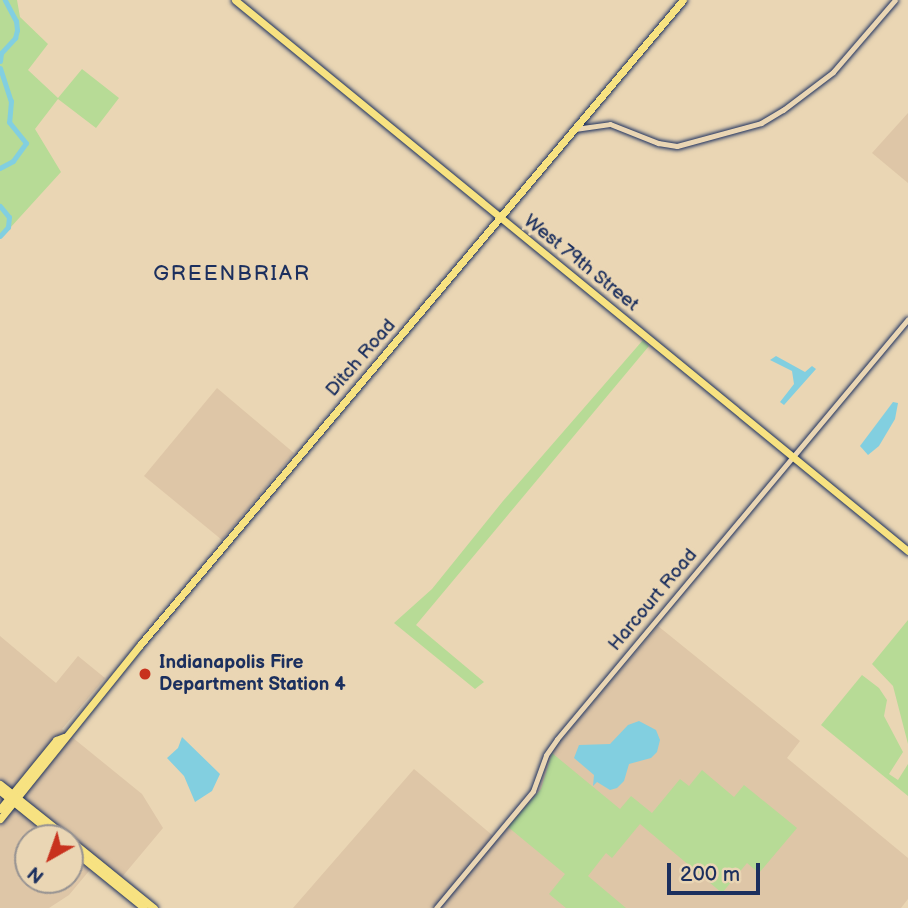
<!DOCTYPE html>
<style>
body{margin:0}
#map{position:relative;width:908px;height:908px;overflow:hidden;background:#ead6b4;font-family:"Balsamiq Sans",sans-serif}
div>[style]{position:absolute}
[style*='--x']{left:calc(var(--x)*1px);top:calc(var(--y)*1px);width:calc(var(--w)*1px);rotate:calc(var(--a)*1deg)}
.built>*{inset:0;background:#dec6a7}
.green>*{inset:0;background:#b7db96}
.water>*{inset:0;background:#82cfe0}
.river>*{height:5px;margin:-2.5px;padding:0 2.5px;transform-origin:2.5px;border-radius:2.5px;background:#82cfe0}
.roads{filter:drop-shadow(0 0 2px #1b2f5e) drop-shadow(0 0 2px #1b2f5e)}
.minor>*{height:5px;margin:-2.5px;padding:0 2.5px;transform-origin:2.5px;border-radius:2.5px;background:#ead6b4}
.major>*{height:7px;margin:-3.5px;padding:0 3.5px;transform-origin:3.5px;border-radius:3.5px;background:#f7e281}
.dots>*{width:19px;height:19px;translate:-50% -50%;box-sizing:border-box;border:4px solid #ead6b4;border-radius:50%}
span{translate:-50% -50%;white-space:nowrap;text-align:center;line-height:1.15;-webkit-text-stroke:7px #ead6b4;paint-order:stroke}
.street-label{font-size:19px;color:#1b2f5e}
.poi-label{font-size:19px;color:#1b2f5e;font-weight:700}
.left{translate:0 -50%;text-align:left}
.neighbourhood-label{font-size:21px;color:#1b2f5e;letter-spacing:2px}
.north{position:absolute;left:14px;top:824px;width:70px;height:70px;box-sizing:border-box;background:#ead6b4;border:2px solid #979392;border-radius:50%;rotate:220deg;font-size:19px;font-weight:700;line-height:28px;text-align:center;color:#1b2f5e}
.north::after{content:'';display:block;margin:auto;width:24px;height:32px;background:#c8321e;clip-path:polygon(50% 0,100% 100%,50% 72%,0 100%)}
.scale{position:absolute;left:667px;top:863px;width:93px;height:32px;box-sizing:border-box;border:4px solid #1b2f5e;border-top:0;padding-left:9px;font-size:21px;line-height:24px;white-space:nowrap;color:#1b2f5e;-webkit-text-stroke:5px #ead6b4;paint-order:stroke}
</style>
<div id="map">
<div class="built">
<div style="clip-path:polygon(908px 113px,908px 183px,872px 153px)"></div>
<div style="clip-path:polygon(217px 388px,294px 453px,222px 540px,144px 476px)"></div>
<div style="clip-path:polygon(658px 626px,800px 741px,787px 758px,908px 858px,908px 899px,901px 908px,293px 908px,414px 769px,498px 840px,540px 788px,549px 755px)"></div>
<div style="clip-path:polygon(evenodd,0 636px,56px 683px,78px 656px,105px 678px,62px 729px,142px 794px,163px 828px,122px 877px,99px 859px,69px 895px,49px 908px,0 908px,0 636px,28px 838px,70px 838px,70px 880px,28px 880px,28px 838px)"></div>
</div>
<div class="green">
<div style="clip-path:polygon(0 0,17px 0,20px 17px,48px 44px,28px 70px,58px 98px,82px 69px,119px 98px,96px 128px,58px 99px,35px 129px,61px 172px,0 239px)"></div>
<div style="clip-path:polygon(643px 340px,649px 346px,416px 625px,484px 682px,475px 689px,394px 623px,432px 589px,503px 501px)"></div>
<div style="clip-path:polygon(908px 620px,908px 744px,893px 686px,872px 664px)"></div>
<div style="clip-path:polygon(862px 675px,879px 688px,887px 700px,884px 716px,903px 752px,889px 774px,898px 780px,908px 764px,908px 796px,821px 725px)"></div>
<div style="clip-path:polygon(552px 753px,620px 809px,631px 796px,652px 813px,680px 779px,689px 786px,702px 770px,734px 797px,744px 785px,797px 828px,759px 873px,747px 863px,722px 893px,640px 824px,612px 858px,606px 853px,588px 876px,626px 908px,566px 908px,549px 894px,565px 874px,508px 827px,541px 789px)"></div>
</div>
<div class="water">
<div style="clip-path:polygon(776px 356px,805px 372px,812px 366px,816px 369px,784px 405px,780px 402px,794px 384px,792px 371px,770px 360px)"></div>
<div style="clip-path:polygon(893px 402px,898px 403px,895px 419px,879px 446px,868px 455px,860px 446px)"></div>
<div style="clip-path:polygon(639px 721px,656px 730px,660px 740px,657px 752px,651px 758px,629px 764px,624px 781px,617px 788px,610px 790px,597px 782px,593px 786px,594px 775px,574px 758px,579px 745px,610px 744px,628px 725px)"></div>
<div style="clip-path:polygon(182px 737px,220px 774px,212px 791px,195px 802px,184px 776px,167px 758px,178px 748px)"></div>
</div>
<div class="river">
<div style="--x:0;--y:61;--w:8;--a:-83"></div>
<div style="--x:1;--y:53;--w:21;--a:-47"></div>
<div style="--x:15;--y:38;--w:8;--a:-76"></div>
<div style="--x:17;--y:30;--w:9;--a:-96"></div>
<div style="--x:16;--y:21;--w:24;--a:-118"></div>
<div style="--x:0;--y:68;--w:35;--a:72"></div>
<div style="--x:11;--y:101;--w:21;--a:95"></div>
<div style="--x:9;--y:122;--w:27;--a:51"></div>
<div style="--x:26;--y:143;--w:22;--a:126"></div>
<div style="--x:13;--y:161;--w:15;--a:152"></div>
<div style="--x:0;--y:206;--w:14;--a:51"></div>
<div style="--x:9;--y:217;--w:10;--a:96"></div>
<div style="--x:8;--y:227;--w:12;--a:132"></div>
</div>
<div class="roads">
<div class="minor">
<div style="--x:575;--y:129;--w:35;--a:-8"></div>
<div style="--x:610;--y:124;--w:52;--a:21.6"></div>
<div style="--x:658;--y:143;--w:19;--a:9"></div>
<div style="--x:677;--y:146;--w:87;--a:-15.3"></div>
<div style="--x:761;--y:123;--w:26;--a:-31"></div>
<div style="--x:783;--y:110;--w:63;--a:-37.2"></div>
<div style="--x:833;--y:72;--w:95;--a:-49.3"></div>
<div style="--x:436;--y:908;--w:152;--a:-50.3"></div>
<div style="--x:533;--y:791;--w:38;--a:-70"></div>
<div style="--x:546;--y:755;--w:19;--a:-55"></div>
<div style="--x:557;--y:739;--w:547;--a:-50.11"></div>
</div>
<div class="major">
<div style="--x:235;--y:0;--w:870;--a:39.31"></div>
<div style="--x:0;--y:784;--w:87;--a:38.5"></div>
<div style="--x:0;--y:791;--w:75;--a:39"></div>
<div style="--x:0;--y:809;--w:89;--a:-50.9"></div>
<div style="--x:56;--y:740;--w:9;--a:-21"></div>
<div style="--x:0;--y:819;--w:223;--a:-51.2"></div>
<div style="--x:140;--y:645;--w:843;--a:-49.91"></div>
<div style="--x:70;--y:840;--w:108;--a:39"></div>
<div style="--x:70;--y:848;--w:95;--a:39"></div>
</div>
</div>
<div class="dots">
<div style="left:145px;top:674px;background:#c8321e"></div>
</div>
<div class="street-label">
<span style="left:581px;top:263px;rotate:39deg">West 79th Street</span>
<span style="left:361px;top:358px;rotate:-49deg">Ditch Road</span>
<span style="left:653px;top:600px;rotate:-50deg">Harcourt Road</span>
</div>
<div class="poi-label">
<span class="left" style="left:159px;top:674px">Indianapolis Fire<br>Department Station 4</span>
</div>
<div class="neighbourhood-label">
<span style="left:232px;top:274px">GREENBRIAR</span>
</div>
<div class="north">N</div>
<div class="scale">200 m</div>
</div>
